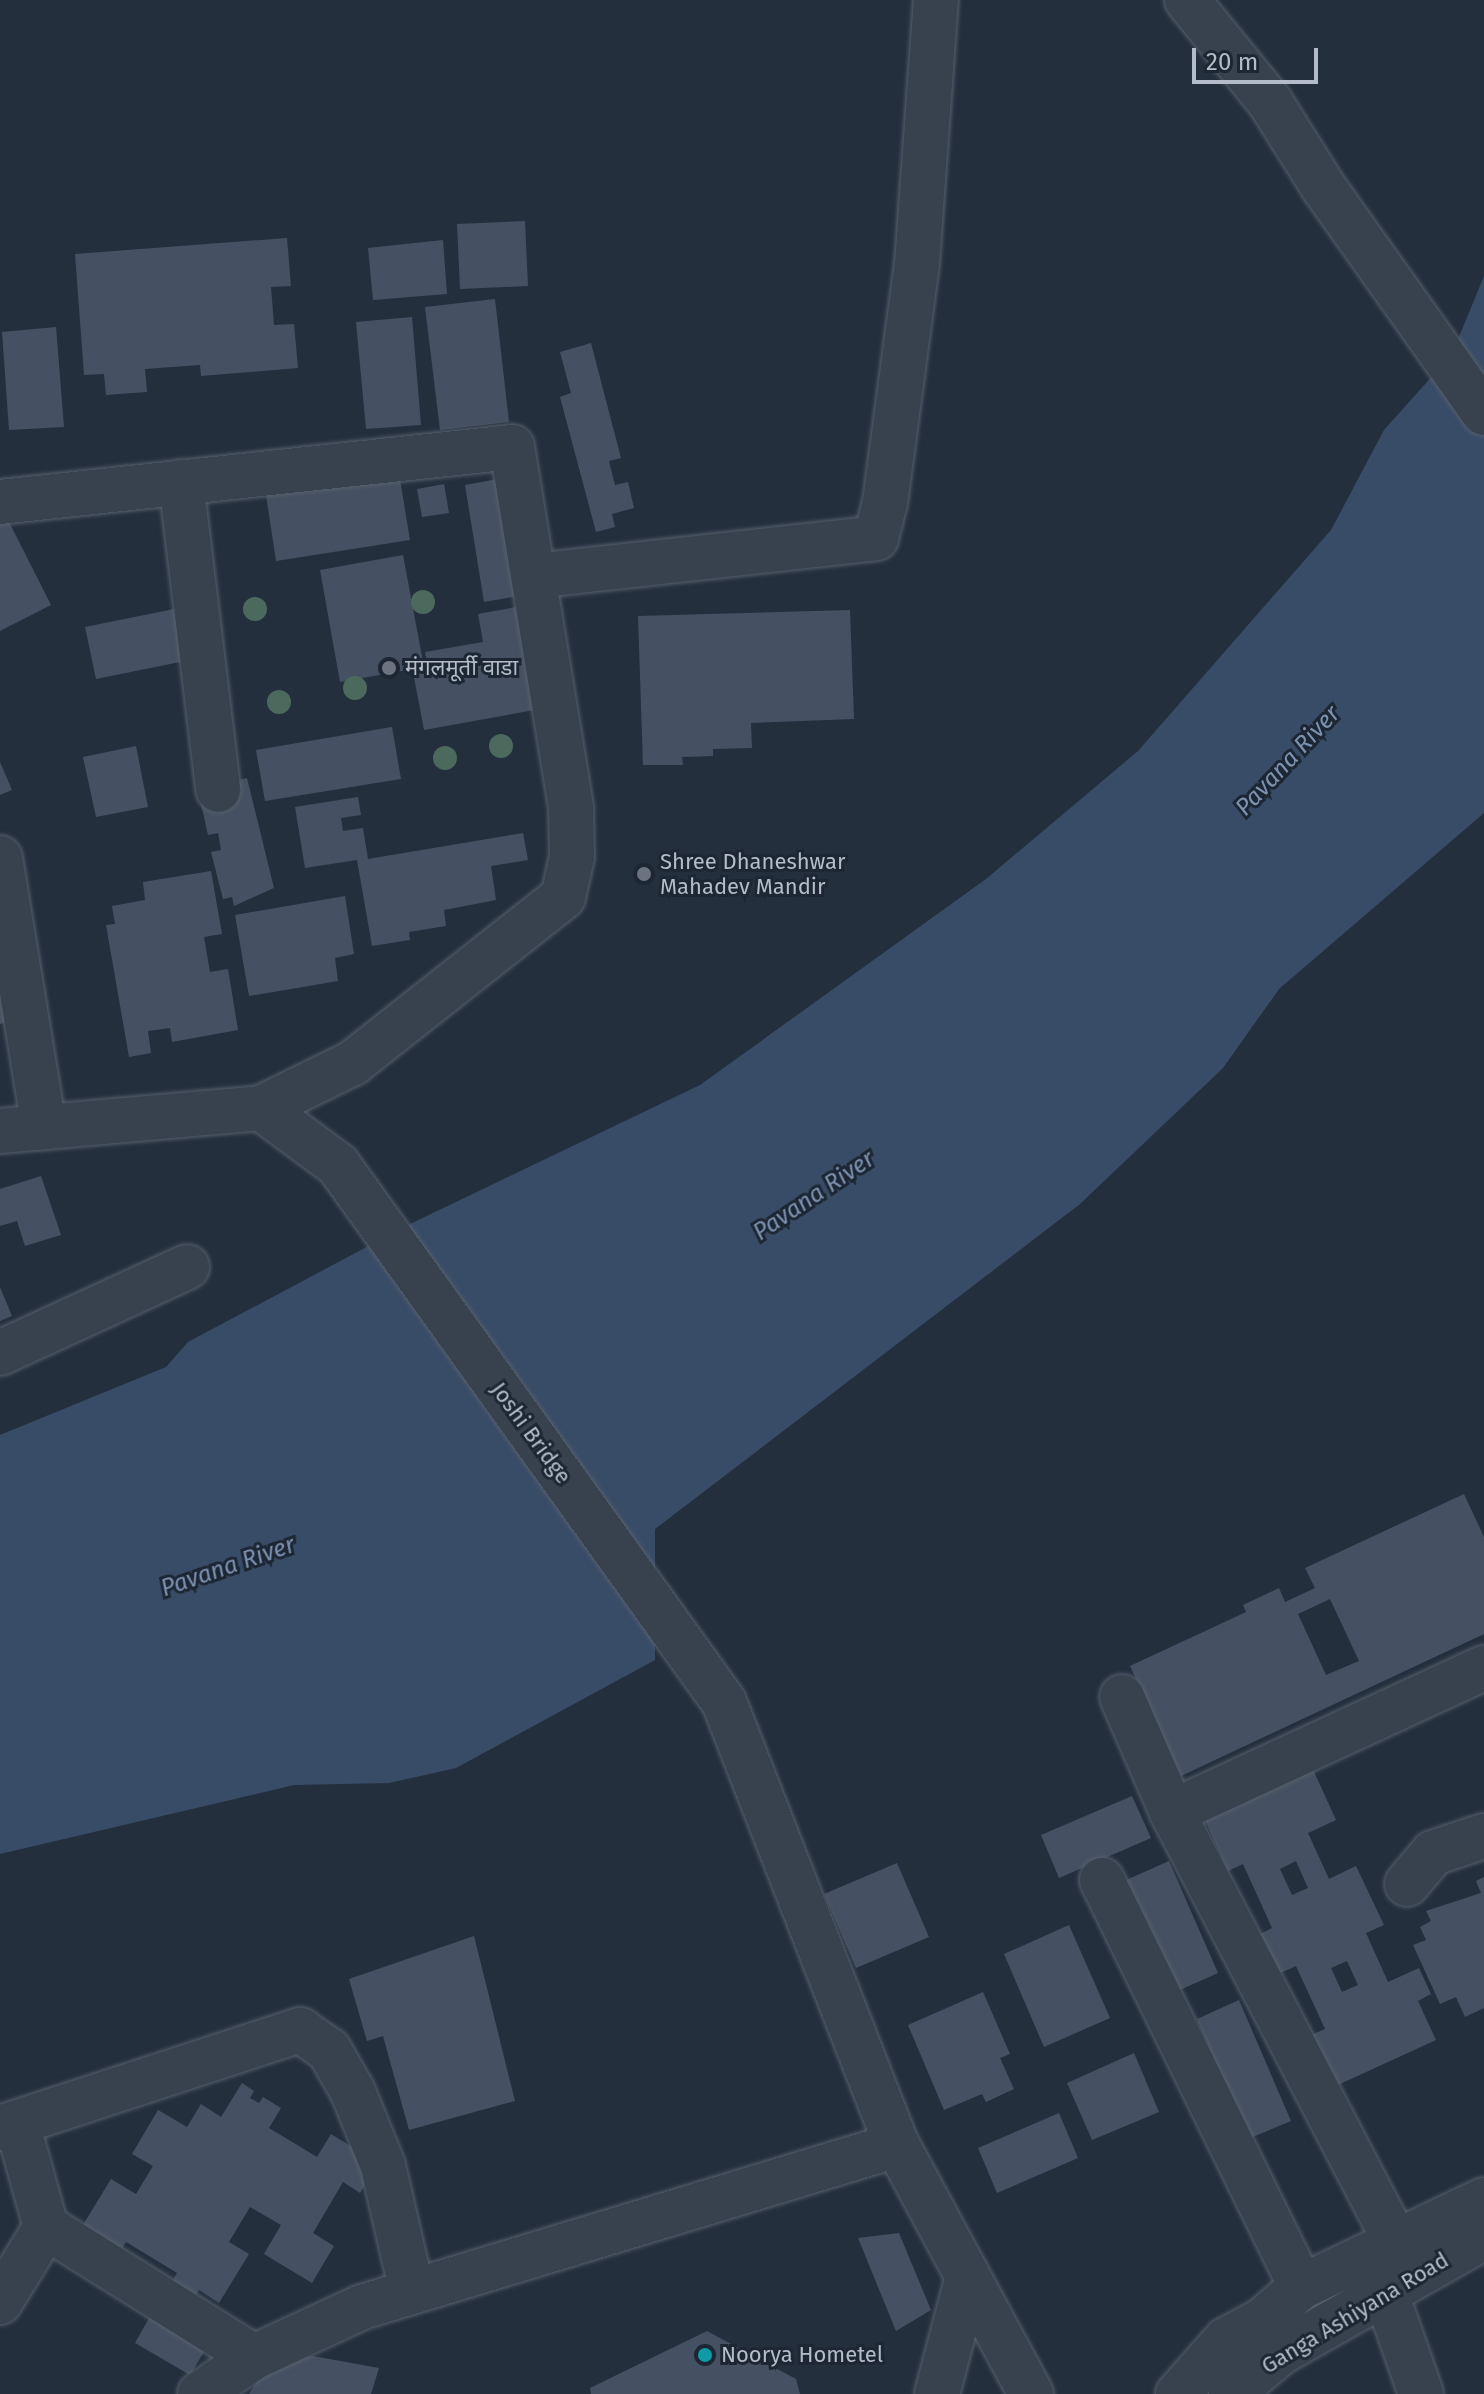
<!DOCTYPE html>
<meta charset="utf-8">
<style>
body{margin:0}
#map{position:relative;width:1484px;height:2394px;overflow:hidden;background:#242f3e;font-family:"Fira Sans","Noto Sans Devanagari",sans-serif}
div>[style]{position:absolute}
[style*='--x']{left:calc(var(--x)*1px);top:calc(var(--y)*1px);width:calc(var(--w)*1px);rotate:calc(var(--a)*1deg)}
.water>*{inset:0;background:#394c67}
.building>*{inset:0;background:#455162}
.roads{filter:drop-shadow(0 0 2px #565f6c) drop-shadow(0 0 2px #565f6c)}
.minor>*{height:44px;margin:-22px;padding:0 22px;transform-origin:22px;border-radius:22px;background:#38414e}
.trees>*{width:24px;height:24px;margin:-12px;border-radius:50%;background:#4b6a5d}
.dots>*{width:22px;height:22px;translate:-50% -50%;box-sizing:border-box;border:4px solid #1d2633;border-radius:50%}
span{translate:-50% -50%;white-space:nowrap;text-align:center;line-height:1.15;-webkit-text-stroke:6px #1d2633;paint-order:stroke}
.poi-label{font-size:22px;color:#b4bcc9}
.left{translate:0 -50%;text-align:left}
.street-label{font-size:22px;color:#b4bcc9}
.water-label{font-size:24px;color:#7c92b1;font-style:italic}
.scale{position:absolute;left:1192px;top:48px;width:126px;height:36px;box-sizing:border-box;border:4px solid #b4bcc9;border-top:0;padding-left:10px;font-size:24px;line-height:28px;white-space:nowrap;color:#b4bcc9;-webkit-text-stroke:6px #1d2633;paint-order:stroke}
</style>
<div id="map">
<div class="water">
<div style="clip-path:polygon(1484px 276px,1484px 813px,1279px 989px,1223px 1068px,1080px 1204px,655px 1529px,655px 1660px,456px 1768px,389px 1783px,294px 1785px,0 1854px,0 1435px,166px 1367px,188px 1342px,408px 1225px,700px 1085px,986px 879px,1138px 751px,1331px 530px,1384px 430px,1452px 354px)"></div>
</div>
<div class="building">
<div style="clip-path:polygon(525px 221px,528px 286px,460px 289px,457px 224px)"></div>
<div style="clip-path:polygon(287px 238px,291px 286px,271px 287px,274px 325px,294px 324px,298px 368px,201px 376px,200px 365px,145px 369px,147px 392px,106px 395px,104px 374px,84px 375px,75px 254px)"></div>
<div style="clip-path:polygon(443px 240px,447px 294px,373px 300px,368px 248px)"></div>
<div style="clip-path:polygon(495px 299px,509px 422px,440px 430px,425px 307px)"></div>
<div style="clip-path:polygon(412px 317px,421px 425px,366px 429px,356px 322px)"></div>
<div style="clip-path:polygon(56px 327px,64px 427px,9px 430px,2px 332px)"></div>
<div style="clip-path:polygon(591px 343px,621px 458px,609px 461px,615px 485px,628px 482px,634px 508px,612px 514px,615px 527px,596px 532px,560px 397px,571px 393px,560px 352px)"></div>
<div style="clip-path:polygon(398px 467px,410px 540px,276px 561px,265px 488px)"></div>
<div style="clip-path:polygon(498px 479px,518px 596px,484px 602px,465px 485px)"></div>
<div style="clip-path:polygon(444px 484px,449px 513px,422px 517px,417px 489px)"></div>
<div style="clip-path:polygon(0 504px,51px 605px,0 631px)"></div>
<div style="clip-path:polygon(403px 555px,424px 667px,340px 682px,320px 570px)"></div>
<div style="clip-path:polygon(522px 606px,540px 709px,424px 730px,413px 672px,429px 670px,425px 652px,483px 642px,478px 614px)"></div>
<div style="clip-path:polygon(179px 608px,190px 660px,96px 679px,85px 627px)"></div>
<div style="clip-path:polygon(850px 610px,854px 719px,751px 723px,752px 748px,713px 749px,713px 756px,682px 757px,683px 765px,643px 765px,638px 616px)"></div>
<div style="clip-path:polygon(392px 727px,401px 779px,265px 801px,256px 750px)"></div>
<div style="clip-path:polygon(136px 746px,148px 807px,96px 817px,83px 757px)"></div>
<div style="clip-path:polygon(0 762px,12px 790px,0 795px)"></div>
<div style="clip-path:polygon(247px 778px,274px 888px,234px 906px,232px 897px,223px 899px,211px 852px,221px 850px,218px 833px,208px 835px,198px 790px)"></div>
<div style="clip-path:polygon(358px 797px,361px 815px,341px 818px,343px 831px,363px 828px,368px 859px,523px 833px,528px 860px,491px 866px,496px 900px,444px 910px,446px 926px,409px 932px,410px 940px,372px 946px,357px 860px,305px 868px,295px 807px)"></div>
<div style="clip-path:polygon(211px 871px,222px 934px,204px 937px,210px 972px,228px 969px,238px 1030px,172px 1042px,170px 1028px,148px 1031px,151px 1053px,129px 1057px,106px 925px,115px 924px,112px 906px,145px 900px,143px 882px)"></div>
<div style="clip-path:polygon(345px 896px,354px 954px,335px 958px,338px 981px,249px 996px,235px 915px)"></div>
<div style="clip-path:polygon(0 981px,7px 1022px,0 1024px)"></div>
<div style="clip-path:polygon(41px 1176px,61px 1235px,25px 1246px,17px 1221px,0 1226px,0 1189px)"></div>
<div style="clip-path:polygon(0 1287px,12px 1316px,0 1321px)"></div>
<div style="clip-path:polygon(evenodd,1464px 1494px,1484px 1537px,1484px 1634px,1181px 1776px,1130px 1666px,1246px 1612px,1243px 1605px,1279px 1588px,1285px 1602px,1315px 1588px,1305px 1568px,1464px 1494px,1330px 1599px,1359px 1661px,1326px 1675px,1298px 1614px,1330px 1599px)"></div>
<div style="clip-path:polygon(evenodd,1311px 1765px,1336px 1820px,1308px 1833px,1329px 1879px,1356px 1866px,1384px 1925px,1366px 1933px,1388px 1982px,1419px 1968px,1431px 1994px,1418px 2001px,1436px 2040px,1327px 2090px,1304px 2038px,1325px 2029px,1296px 1966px,1278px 1974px,1260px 1934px,1272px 1928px,1243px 1864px,1228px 1871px,1202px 1814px,1311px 1765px,1296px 1861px,1308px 1888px,1292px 1895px,1280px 1869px,1296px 1861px,1311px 1765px,1347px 1961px,1358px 1985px,1342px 1992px,1331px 1968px,1347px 1961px)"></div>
<div style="clip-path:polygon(1132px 1796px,1151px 1838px,1059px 1878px,1041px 1835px)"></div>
<div style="clip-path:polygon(1169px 1861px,1218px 1973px,1173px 1993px,1124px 1881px)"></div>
<div style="clip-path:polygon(897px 1863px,929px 1937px,856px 1968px,824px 1894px)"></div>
<div style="clip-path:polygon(1484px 1877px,1484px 2008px,1465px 2017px,1456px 1997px,1440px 2004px,1413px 1945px,1426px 1940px,1420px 1927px,1431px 1921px,1426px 1911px,1481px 1893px,1476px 1881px)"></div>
<div style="clip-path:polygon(1069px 1925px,1110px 2018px,1044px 2047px,1004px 1954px)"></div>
<div style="clip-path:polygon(474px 1936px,515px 2101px,409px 2130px,383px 2036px,367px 2041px,349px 1979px)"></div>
<div style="clip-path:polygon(983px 1992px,1010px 2054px,1000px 2058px,1014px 2089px,986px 2102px,982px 2094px,944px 2110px,908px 2025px)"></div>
<div style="clip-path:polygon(1239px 2000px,1291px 2121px,1248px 2139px,1197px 2019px)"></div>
<div style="clip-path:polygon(1134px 2053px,1159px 2112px,1092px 2140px,1067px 2083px)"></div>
<div style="clip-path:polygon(242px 2083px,254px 2091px,250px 2098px,259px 2103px,263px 2097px,281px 2108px,269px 2128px,317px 2157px,331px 2134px,378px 2163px,360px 2193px,343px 2182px,313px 2233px,334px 2246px,312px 2283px,264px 2254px,281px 2225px,250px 2207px,229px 2242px,249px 2254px,219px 2303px,199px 2290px,192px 2303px,168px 2288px,177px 2273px,126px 2242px,114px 2262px,75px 2238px,111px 2179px,136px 2194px,153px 2166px,132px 2154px,158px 2110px,187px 2127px,201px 2104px,221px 2117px)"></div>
<div style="clip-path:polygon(1059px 2113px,1078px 2158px,997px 2193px,978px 2148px)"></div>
<div style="clip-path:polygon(899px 2233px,931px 2310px,896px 2331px,858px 2238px)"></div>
<div style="clip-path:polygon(157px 2304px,213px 2337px,190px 2375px,135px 2343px)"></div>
<div style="clip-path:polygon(707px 2331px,796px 2379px,800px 2394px,591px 2394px,590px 2388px)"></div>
<div style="clip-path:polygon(313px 2356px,379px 2368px,371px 2394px,249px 2394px,270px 2360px)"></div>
</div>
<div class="roads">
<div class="minor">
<div style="--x:1187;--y:0;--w:132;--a:50.9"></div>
<div style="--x:1270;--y:102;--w:102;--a:57.9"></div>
<div style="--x:1324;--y:188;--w:276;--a:54.6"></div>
<div style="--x:181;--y:482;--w:310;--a:83.1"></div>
<div style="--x:0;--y:502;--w:515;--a:-6.13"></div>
<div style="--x:512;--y:447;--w:367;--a:80.7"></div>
<div style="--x:571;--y:809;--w:48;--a:88.8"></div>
<div style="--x:572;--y:857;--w:41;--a:102.7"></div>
<div style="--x:563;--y:897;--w:268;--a:141.7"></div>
<div style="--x:353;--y:1063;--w:102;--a:153.9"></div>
<div style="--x:534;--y:576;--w:344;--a:-6.3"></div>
<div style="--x:876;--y:538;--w:36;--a:-76"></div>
<div style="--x:885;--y:503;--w:241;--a:-82.4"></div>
<div style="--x:917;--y:264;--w:265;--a:-85.9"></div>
<div style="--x:0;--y:858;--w:273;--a:80.7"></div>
<div style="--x:0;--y:1131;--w:262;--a:-5"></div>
<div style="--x:261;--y:1108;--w:96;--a:36.5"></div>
<div style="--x:338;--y:1165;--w:661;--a:54.29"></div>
<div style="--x:724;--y:1702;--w:476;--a:68.7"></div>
<div style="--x:897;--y:2145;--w:283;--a:61.7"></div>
<div style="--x:0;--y:1353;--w:206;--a:-24.7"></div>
<div style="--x:1122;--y:1697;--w:125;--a:66.5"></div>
<div style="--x:1172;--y:1812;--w:485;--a:62.5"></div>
<div style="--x:1172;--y:1812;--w:344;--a:-24.8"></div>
<div style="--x:1102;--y:1880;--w:453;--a:63.9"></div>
<div style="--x:1407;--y:1884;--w:40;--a:-50"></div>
<div style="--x:1433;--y:1853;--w:54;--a:-18.4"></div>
<div style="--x:0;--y:2128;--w:316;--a:-18.1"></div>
<div style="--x:300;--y:2030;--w:35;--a:35"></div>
<div style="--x:329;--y:2050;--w:48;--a:60.3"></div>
<div style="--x:353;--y:2092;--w:80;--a:67.9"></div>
<div style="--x:383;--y:2166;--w:129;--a:77"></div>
<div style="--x:46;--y:2227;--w:245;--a:32"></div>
<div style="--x:1385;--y:2291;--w:109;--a:70.7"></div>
<div style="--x:0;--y:2302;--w:88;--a:-58.5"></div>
<div style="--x:46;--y:2227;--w:108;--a:-105.6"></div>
<div style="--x:200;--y:2394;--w:65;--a:-34.4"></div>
<div style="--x:254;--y:2357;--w:119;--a:-24.8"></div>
<div style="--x:362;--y:2307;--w:559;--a:-16.85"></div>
<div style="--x:937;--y:2394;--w:121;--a:-75.2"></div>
<div style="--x:1178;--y:2394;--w:72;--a:-48.4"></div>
<div style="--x:1226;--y:2340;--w:42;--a:-28.4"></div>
<div style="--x:1263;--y:2320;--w:50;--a:-41"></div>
<div style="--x:1301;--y:2287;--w:203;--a:-25.4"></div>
<div style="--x:1231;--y:2394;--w:65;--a:-40"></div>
<div style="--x:1281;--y:2352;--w:233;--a:-29.5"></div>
</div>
</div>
<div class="trees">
<div style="left:423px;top:602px"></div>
<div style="left:255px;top:609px"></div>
<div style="left:355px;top:688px"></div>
<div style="left:279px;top:702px"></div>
<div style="left:501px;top:746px"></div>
<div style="left:445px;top:758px"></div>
</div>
<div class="dots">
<div style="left:389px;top:668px;background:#6b7280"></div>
<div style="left:644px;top:874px;background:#6b7280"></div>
<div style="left:705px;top:2355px;background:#0f9aa8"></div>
</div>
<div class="poi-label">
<span class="left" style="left:405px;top:668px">मंगलमूर्ती वाडा</span>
<span class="left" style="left:660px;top:874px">Shree Dhaneshwar<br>Mahadev Mandir</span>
<span class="left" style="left:721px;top:2355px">Noorya Hometel</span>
</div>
<div class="street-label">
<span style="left:531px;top:1433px;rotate:54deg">Joshi Bridge</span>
<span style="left:1355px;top:2313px;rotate:-31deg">Ganga Ashiyana Road</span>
</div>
<div class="water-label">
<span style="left:1288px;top:761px;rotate:-47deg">Pavana River</span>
<span style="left:814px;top:1196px;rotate:-34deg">Pavana River</span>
<span style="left:228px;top:1567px;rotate:-19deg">Pavana River</span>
</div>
<div class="scale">20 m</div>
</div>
